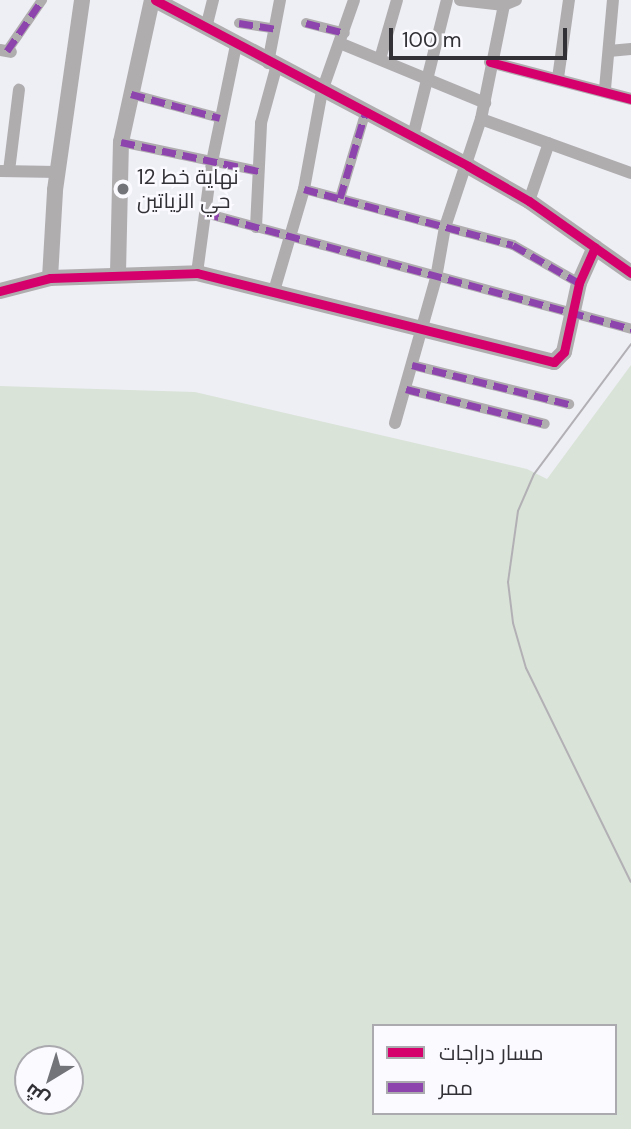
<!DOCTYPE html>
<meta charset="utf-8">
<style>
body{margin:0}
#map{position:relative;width:631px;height:1129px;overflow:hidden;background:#eeeff5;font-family:"DM Sans",Cairo,sans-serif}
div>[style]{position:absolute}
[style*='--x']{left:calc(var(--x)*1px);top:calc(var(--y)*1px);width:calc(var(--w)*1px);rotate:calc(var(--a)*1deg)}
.green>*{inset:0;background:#dae3d8}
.pedestrian>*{height:10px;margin:-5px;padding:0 5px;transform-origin:5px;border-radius:5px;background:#b0adaf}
.minor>*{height:12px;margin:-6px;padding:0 6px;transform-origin:6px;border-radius:6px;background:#b0adaf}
.tertiary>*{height:16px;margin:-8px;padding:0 8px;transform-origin:8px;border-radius:8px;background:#b0adaf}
.tram>*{height:2px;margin:-1px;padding:0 1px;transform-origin:1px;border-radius:1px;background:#b2b0b4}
.quiet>*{height:7px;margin-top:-3.5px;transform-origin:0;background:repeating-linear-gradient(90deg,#8e44ad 0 14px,transparent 0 21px)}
.cycleway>*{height:9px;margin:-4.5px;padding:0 4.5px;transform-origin:4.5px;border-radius:4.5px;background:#d6006c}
.dots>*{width:19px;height:19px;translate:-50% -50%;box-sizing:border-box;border:4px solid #fafaff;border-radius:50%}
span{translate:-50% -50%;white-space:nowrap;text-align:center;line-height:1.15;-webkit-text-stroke:5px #fafaff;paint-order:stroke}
.poi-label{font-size:21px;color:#313136}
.left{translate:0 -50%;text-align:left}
.legend{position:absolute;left:372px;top:1024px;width:245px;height:91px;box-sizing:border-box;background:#fafaff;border:2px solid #aaaaaf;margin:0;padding:9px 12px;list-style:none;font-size:21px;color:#313136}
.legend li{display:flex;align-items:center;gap:14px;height:35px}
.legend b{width:35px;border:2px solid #aaaaaf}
.north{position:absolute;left:14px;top:1045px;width:70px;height:70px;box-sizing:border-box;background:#fafaff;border:2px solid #aaaaaf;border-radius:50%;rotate:218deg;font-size:19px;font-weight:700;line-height:28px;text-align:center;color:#313136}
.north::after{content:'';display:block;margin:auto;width:24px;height:32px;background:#737479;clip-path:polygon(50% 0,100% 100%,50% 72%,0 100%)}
.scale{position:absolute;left:389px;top:28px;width:178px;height:32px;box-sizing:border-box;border:4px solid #313136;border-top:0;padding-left:9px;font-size:21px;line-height:24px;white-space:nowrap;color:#313136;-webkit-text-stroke:5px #fafaff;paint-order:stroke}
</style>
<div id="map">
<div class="green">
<div style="clip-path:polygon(evenodd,631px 365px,631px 1129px,0 1129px,0 386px,195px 392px,527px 469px,547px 479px,631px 365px,374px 1026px,615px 1026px,615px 1113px,374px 1113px,374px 1026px,631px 365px,28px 1059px,70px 1059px,70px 1101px,28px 1101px,28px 1059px)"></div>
</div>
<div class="pedestrian">
<div style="--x:239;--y:23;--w:36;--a:9"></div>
<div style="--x:306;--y:23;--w:40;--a:14.4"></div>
<div style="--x:7;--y:51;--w:62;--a:-55.5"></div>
<div style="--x:131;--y:94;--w:92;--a:15.1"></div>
<div style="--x:121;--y:142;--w:141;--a:11.9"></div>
<div style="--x:304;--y:189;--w:216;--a:15"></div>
<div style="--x:513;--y:245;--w:76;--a:29.9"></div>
<div style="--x:340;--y:198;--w:91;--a:-73.4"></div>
<div style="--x:205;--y:213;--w:442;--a:15.2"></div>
<div style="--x:412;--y:365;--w:162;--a:14"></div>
<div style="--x:406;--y:389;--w:143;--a:14.1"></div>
</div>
<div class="minor">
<div style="--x:460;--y:0;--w:44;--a:6.5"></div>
<div style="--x:206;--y:28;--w:29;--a:-76"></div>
<div style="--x:342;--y:44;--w:155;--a:22.4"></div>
<div style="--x:0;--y:50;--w:11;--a:10"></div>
<div style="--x:609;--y:51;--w:22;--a:-5"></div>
<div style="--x:380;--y:59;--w:61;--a:-73.9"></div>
<div style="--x:490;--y:62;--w:146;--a:14.7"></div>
<div style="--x:268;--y:63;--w:64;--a:-79.2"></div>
<div style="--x:558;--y:78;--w:79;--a:-82"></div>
<div style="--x:605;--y:89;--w:89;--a:-84.9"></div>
<div style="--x:481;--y:119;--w:159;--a:19.8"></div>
<div style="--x:413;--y:136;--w:140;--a:-76"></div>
<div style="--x:0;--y:171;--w:57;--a:1"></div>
<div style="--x:9;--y:171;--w:82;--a:-83"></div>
<div style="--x:529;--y:201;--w:61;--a:-71"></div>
<div style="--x:256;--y:227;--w:104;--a:-87.2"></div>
<div style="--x:261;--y:123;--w:57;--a:-74.7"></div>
<div style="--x:197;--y:273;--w:112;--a:-82.3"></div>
<div style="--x:212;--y:162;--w:119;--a:-78.4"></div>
<div style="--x:274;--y:291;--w:106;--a:-73.6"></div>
<div style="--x:304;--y:189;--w:100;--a:-79.6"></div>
<div style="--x:322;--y:91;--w:96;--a:-70.6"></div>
<div style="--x:395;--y:423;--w:151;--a:-74.2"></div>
<div style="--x:436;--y:278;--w:52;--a:-80"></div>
<div style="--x:445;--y:227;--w:114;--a:-71.6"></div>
<div style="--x:481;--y:119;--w:116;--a:-78.6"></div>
<div style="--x:504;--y:5;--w:13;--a:-23"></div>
</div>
<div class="tertiary">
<div style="--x:155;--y:0;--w:354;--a:27.9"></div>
<div style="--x:468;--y:166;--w:70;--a:29.8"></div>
<div style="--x:529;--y:201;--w:125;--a:35.2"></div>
<div style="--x:118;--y:273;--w:131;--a:-88.7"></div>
<div style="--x:121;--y:142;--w:145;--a:-77.7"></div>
<div style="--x:50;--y:278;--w:88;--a:-86.7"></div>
<div style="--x:55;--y:190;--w:192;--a:-81.9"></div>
<div style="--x:0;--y:291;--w:52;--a:-14.6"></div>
<div style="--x:50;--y:278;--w:147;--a:-1.9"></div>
<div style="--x:197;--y:273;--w:368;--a:14"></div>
<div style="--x:554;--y:362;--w:14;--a:-45"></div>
<div style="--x:564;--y:352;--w:71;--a:-77.7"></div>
<div style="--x:579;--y:283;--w:39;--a:-66"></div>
</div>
<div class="tram">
<div style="--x:631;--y:344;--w:162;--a:126.7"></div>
<div style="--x:534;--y:474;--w:40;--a:113.4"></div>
<div style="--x:518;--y:511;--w:72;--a:98"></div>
<div style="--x:508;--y:582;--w:41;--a:83"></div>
<div style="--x:513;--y:623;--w:47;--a:73.9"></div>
<div style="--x:526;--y:668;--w:238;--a:63.9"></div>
</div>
<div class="quiet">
<div style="--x:239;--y:23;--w:36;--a:9"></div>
<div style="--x:306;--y:23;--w:40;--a:14.4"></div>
<div style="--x:7;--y:51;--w:62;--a:-55.5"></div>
<div style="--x:131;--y:94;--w:92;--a:15.1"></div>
<div style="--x:121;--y:142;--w:141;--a:11.9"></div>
<div style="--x:304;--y:189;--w:216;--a:15"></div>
<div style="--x:513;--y:245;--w:76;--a:29.9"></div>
<div style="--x:340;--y:198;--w:91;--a:-73.4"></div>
<div style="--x:205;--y:213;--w:442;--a:15.2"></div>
<div style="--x:412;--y:365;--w:162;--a:14"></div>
<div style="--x:406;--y:389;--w:143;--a:14.1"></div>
</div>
<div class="cycleway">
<div style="--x:155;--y:0;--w:354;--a:27.9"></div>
<div style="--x:468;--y:166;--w:70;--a:29.8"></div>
<div style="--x:529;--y:201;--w:125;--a:35.2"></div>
<div style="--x:490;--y:62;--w:146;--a:14.7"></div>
<div style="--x:0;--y:291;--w:52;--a:-14.6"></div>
<div style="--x:50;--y:278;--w:147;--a:-1.9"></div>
<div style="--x:197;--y:273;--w:368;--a:14"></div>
<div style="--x:554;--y:362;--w:14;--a:-45"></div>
<div style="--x:564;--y:352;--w:71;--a:-77.7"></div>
<div style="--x:579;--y:283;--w:39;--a:-66"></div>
</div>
<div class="dots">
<div style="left:123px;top:189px;background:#737479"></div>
</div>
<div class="poi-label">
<span class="left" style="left:137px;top:189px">نهاية خط 12<br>حي الزياتين</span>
</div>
<ul class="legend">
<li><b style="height:9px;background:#d6006c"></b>مسار دراجات</li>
<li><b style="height:9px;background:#8e44ad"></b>ممر</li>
</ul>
<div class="north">ش</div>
<div class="scale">100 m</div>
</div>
